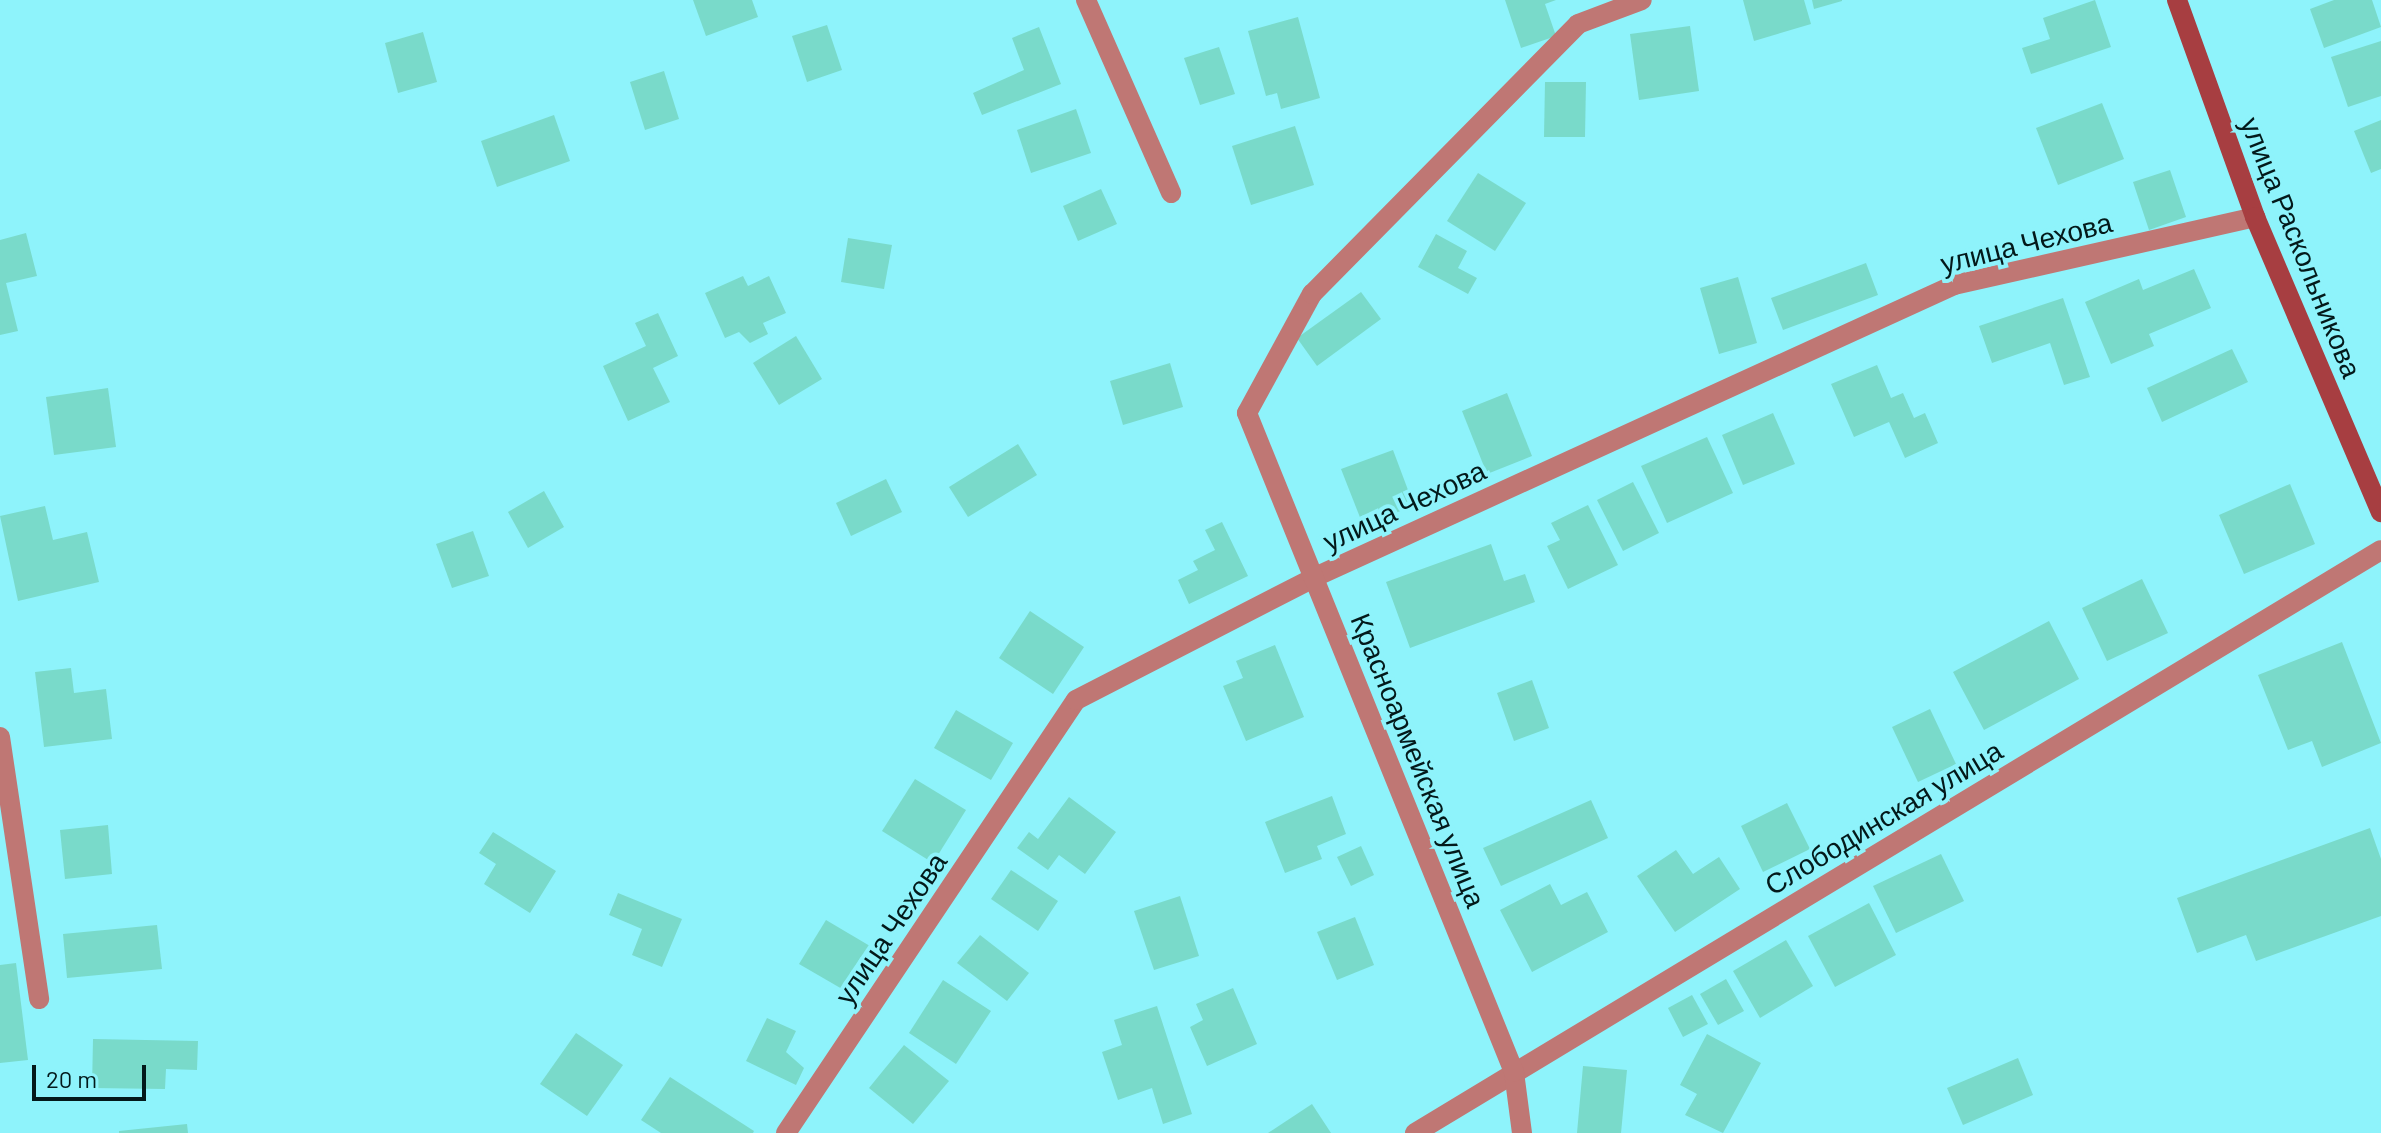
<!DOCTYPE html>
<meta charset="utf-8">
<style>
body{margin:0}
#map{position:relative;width:2381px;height:1133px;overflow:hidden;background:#8ef3fb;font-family:Barlow,sans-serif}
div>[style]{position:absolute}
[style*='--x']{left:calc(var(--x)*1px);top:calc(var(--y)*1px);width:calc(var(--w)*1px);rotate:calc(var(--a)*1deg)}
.building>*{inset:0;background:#79daca}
.street>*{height:20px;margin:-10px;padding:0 10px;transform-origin:10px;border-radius:10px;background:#bf7774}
.secondary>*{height:20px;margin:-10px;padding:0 10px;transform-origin:10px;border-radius:10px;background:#a73e41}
span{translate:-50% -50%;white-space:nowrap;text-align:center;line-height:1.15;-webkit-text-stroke:8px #8ef3fb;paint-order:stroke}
.street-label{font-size:28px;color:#03191a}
.scale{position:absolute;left:32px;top:1065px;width:114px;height:36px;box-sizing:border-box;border:4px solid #03191a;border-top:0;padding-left:10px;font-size:24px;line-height:28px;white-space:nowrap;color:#03191a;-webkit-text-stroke:6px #8ef3fb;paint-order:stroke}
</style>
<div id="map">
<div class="building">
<div style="clip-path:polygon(693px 0,752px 0,758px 17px,706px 36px)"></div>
<div style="clip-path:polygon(1505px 0,1556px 0,1545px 4px,1556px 36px,1521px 48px)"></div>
<div style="clip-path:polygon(1743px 0,1804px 0,1811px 24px,1754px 41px)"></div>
<div style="clip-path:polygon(1812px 0,1842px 0,1842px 1px,1814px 9px)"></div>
<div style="clip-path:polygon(2095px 0,2111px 47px,2031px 74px,2022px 48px,2050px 39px,2043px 18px)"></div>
<div style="clip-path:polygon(2334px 0,2372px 0,2381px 27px,2324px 48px,2310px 9px)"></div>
<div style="clip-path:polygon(1298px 17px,1320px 98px,1281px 109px,1277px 93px,1266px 96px,1248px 31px)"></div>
<div style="clip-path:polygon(827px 25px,842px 70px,807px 82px,792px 36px)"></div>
<div style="clip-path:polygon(1690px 26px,1699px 91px,1639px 100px,1630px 34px)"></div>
<div style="clip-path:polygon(1039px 27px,1061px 84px,982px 115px,973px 93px,1024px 70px,1012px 38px)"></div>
<div style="clip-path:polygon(423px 32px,437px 82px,398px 93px,385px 43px)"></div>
<div style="clip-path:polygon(2381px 41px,2381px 96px,2348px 107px,2331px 57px)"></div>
<div style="clip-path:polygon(1219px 47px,1235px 94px,1200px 105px,1184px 58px)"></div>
<div style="clip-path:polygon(664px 71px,679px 119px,645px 130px,630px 82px)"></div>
<div style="clip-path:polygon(1545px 82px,1586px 82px,1585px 137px,1544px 137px)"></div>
<div style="clip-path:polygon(2102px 103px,2124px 159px,2058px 185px,2036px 128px)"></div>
<div style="clip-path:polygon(1076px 109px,1091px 153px,1031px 173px,1017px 130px)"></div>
<div style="clip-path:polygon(554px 115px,570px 161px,497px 187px,481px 141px)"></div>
<div style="clip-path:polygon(2381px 120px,2381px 169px,2371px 173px,2354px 131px)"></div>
<div style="clip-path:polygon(1295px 126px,1314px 185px,1251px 205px,1232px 146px)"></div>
<div style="clip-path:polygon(2170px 170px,2186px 217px,2149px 230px,2133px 182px)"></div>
<div style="clip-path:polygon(1478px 173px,1526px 203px,1495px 251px,1447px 221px)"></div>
<div style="clip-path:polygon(1101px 189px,1117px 224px,1078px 241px,1063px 206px)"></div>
<div style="clip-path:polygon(26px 233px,37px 276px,6px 283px,18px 331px,0 335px,0 240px)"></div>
<div style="clip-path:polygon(1436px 234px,1467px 251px,1458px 268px,1477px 278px,1468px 294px,1418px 267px)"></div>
<div style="clip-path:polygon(848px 238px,892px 245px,884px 289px,841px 282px)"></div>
<div style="clip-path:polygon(1866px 263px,1878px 295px,1783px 330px,1771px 298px)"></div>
<div style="clip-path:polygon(2194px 269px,2211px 308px,2149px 334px,2154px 346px,2111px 364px,2085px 302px,2139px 279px,2143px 290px)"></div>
<div style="clip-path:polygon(743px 276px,748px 286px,769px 276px,786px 313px,763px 323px,768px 334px,750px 343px,739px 332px,725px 338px,705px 293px)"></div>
<div style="clip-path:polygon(1738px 277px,1757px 343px,1719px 354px,1700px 288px)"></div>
<div style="clip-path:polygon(1361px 292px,1381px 319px,1317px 366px,1297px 338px)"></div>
<div style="clip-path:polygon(2063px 298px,2090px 377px,2064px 385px,2050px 343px,1992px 363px,1979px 326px)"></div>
<div style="clip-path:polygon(658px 313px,678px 356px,653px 368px,670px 402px,628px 421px,603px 366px,646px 346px,635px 323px)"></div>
<div style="clip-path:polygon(796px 336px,822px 379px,779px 405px,753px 363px)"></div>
<div style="clip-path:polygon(2232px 349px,2248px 382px,2162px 422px,2147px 388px)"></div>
<div style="clip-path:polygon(1170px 363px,1183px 407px,1123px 425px,1110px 381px)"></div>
<div style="clip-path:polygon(1877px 365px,1891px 398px,1903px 393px,1914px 418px,1925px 413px,1938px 443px,1905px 458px,1889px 422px,1854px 437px,1831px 384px)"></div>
<div style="clip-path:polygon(108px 388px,116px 447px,54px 455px,46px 397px)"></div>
<div style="clip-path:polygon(1507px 393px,1532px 456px,1487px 474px,1462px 411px)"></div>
<div style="clip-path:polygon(1773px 413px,1795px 464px,1743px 485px,1722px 435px)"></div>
<div style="clip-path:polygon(1707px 437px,1733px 493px,1667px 523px,1641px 466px)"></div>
<div style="clip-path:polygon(1018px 444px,1037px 475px,968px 517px,949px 487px)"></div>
<div style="clip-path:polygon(1393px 450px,1414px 506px,1363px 525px,1341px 469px)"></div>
<div style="clip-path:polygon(886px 479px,902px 512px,851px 536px,836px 503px)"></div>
<div style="clip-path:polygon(1633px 482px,1659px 533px,1623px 551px,1597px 500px)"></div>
<div style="clip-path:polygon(2290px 484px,2315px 544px,2244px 574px,2219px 515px)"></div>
<div style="clip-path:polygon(544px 491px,564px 527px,528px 548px,508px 512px)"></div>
<div style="clip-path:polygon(1588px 505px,1618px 565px,1568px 589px,1547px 546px,1560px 540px,1551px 523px)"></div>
<div style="clip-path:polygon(45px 506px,53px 540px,87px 532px,99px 582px,18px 601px,0 516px)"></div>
<div style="clip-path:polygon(1222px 522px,1248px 576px,1189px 604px,1178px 580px,1198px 570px,1193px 561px,1215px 550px,1205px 530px)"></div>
<div style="clip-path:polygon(473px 531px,489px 576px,452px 588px,436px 544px)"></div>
<div style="clip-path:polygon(1491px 544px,1504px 581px,1525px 574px,1535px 602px,1410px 648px,1386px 582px)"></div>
<div style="clip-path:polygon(2142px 579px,2168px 633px,2107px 661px,2082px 608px)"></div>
<div style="clip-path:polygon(1030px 611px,1084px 647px,1053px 694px,999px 658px)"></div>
<div style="clip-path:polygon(2049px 621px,2079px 679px,1984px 730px,1953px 672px)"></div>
<div style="clip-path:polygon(2342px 642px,2381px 743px,2322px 767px,2312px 741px,2288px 750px,2258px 675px)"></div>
<div style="clip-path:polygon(1275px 645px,1304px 717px,1246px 741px,1223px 686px,1243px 678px,1236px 661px)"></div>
<div style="clip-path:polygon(71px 668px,74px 693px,106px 689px,112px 739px,44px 747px,35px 672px)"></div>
<div style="clip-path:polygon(1532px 680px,1549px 728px,1514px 741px,1497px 693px)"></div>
<div style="clip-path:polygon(1930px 709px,1956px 764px,1918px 782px,1892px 727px)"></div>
<div style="clip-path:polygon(956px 710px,1013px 743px,991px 780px,934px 748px)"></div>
<div style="clip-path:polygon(915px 779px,966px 810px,933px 863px,882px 831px)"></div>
<div style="clip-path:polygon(1332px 796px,1346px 834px,1317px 846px,1322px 859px,1285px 873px,1265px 822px)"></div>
<div style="clip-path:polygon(1069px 797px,1116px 832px,1085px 874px,1059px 855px,1048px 870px,1017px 848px,1029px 832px,1038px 839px)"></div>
<div style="clip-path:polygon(1591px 800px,1608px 838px,1501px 886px,1483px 848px)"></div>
<div style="clip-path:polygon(1787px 803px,1810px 849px,1763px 872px,1741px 826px)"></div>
<div style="clip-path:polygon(108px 825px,112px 874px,65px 879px,60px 830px)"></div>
<div style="clip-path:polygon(2370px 828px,2381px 859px,2381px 916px,2256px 961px,2246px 935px,2197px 953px,2177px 898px)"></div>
<div style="clip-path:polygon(493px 832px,556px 871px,530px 913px,484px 884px,496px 864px,479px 853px)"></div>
<div style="clip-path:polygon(1361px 846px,1374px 875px,1351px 886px,1337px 857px)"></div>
<div style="clip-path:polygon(1676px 850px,1693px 874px,1719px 857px,1740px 889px,1675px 932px,1637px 876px)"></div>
<div style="clip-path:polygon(1941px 854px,1964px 901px,1896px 933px,1873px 886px)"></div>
<div style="clip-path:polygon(1011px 870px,1058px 901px,1038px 931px,991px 899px)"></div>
<div style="clip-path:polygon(1550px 884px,1561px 905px,1587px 892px,1608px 932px,1532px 972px,1500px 910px)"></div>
<div style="clip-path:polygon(618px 893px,682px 919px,662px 967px,632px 955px,642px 929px,609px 915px)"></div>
<div style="clip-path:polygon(1180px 896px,1199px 956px,1154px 970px,1134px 911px)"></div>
<div style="clip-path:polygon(1869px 903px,1896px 955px,1835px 987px,1808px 936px)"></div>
<div style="clip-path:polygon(1355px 917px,1374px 965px,1337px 980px,1317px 932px)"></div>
<div style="clip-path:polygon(826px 920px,875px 949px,849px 993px,799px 964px)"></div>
<div style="clip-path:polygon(157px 925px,162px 969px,67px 978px,63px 934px)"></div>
<div style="clip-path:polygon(980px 935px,1029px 973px,1007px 1001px,957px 963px)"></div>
<div style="clip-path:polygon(1786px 940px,1813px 986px,1760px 1018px,1733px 971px)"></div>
<div style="clip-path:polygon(16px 963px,28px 1060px,0 1063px,0 965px)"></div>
<div style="clip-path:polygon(1726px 979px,1744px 1011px,1718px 1025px,1700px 994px)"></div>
<div style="clip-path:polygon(943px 980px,991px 1011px,956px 1064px,909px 1033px)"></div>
<div style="clip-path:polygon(1233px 988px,1257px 1044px,1207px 1066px,1190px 1027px,1203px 1020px,1196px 1004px)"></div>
<div style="clip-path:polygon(1692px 995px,1708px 1024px,1683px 1037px,1668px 1008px)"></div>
<div style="clip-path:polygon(1157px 1006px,1192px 1114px,1163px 1124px,1152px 1088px,1118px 1100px,1102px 1052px,1122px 1045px,1114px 1020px)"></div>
<div style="clip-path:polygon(767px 1018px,796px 1031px,786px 1052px,804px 1068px,796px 1085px,746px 1061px)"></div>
<div style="clip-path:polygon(576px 1033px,623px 1065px,587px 1116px,540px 1084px)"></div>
<div style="clip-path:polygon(1707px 1034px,1761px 1063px,1723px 1133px,1685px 1115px,1697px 1094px,1680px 1085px)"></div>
<div style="clip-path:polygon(93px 1039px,198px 1041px,197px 1070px,166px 1069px,165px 1089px,92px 1088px)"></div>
<div style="clip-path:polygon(904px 1045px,949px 1081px,913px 1124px,869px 1088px)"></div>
<div style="clip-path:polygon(2018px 1058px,2033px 1095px,1963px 1125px,1947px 1088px)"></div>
<div style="clip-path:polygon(1583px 1066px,1627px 1070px,1621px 1133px,1577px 1133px)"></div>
<div style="clip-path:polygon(670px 1077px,754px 1131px,753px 1133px,661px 1133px,641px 1120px)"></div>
<div style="clip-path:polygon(1312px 1104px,1331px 1133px,1268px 1133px)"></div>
<div style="clip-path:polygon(187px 1124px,188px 1133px,119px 1133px,119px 1131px)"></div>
</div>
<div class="street">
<div style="--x:1086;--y:0;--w:211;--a:66.2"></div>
<div style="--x:0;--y:737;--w:265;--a:81.5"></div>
<div style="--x:786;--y:1133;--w:521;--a:-56.19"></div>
<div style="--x:1076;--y:700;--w:269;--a:-27.2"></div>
<div style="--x:1315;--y:577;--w:703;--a:-24.56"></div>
<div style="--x:1954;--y:285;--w:309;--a:-12.7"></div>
<div style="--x:1415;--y:1133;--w:1128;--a:-31.11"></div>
<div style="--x:1522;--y:1133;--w:62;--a:-97.5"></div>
<div style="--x:1514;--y:1072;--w:711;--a:-112.06"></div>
<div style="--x:1247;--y:413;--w:136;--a:-61.4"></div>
<div style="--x:1312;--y:294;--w:379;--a:-45.4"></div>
<div style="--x:1578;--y:24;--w:68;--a:-20.6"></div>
</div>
<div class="secondary">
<div style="--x:2177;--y:0;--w:231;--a:70.2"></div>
<div style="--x:2255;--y:217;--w:321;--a:66.9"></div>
</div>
<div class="street-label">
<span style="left:2026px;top:242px;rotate:-14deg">улица Чехова</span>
<span style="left:2302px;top:247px;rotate:68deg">улица Раскольникова</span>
<span style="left:1404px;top:505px;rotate:-25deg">улица Чехова</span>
<span style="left:1419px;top:760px;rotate:68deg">Красноармейская улица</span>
<span style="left:1883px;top:817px;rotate:-31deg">Слободинская улица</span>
<span style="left:890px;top:928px;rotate:-56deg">улица Чехова</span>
</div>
<div class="scale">20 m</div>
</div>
